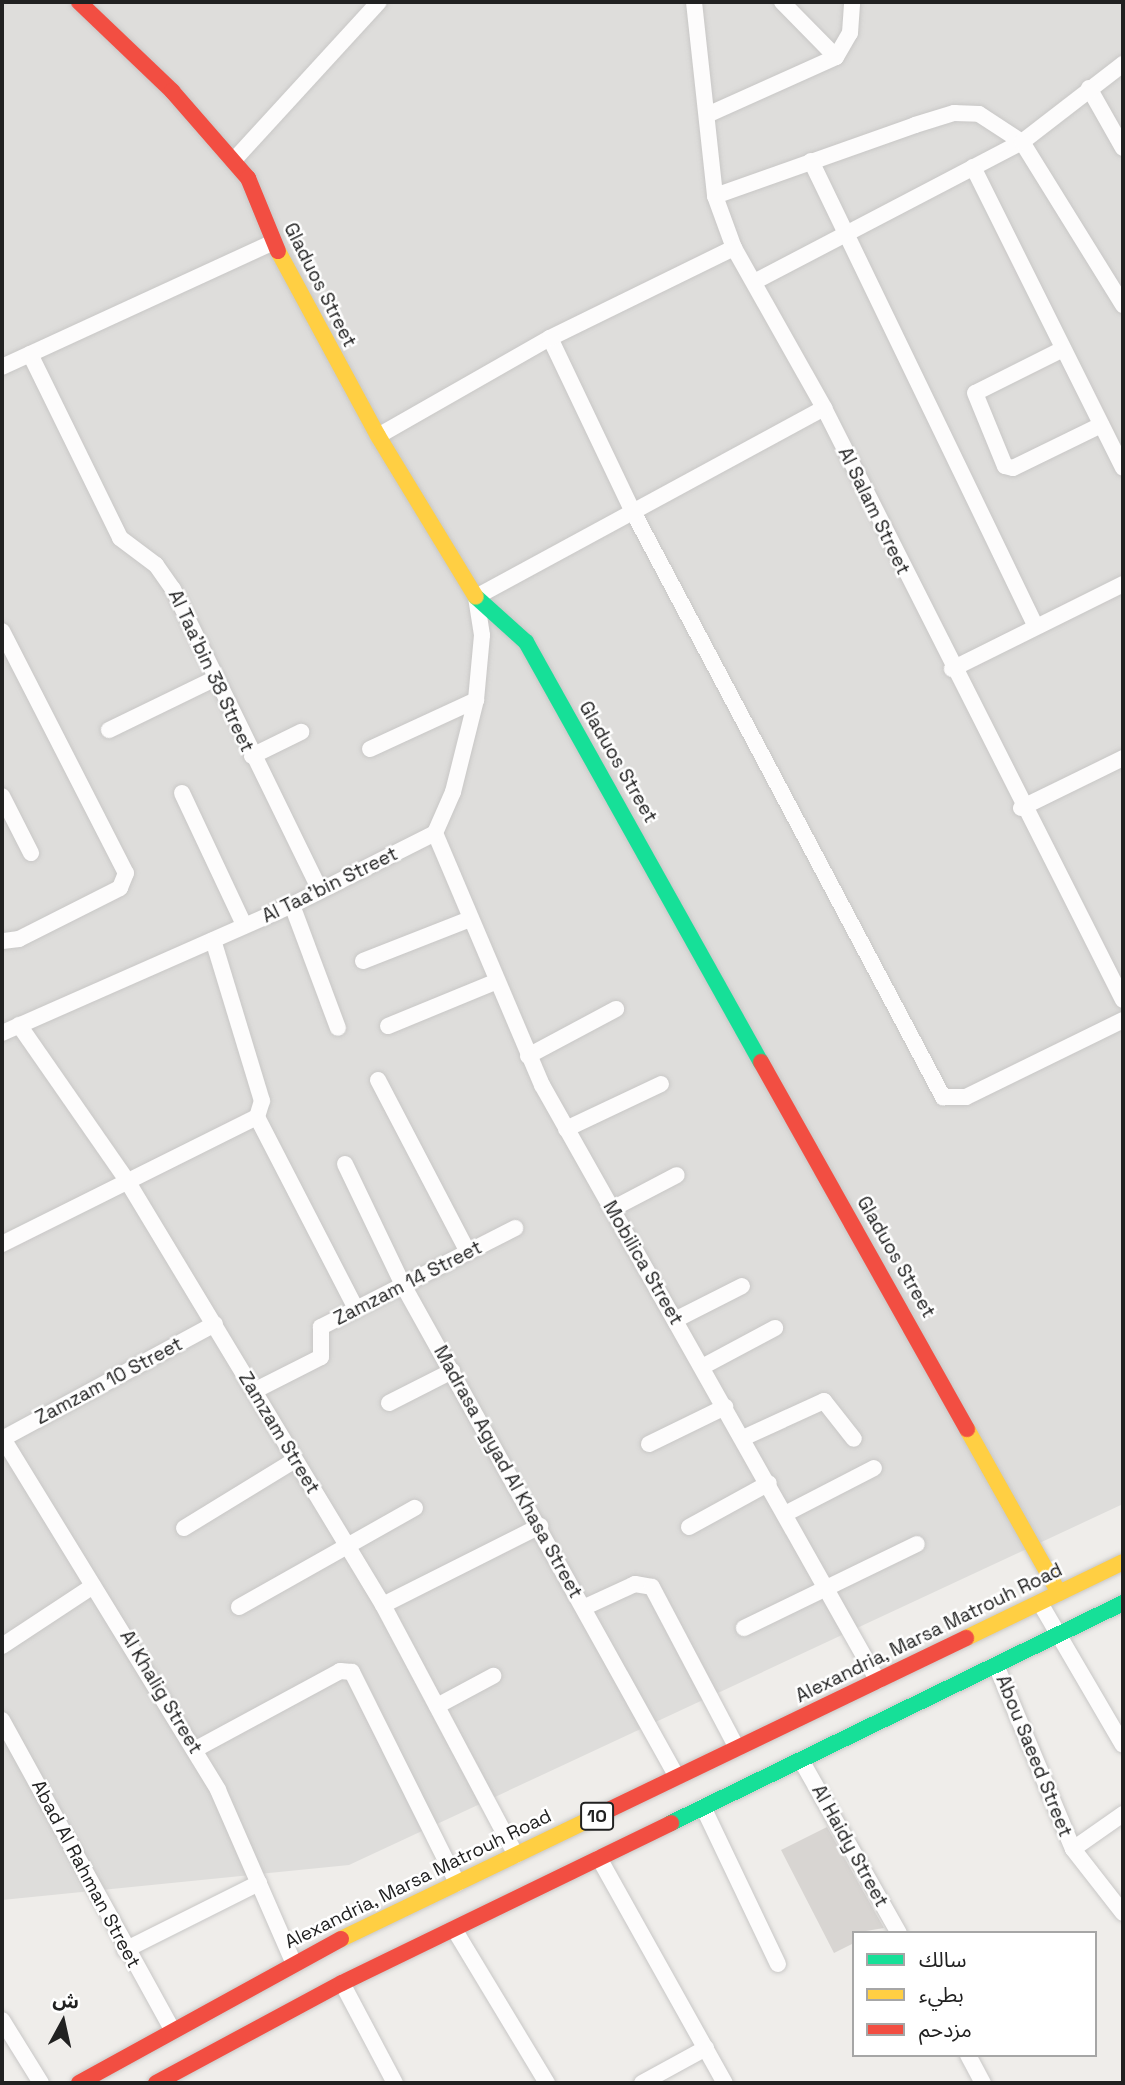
<!DOCTYPE html>
<meta charset="utf-8">
<style>
body{margin:0}
#map{position:relative;width:1125px;height:2085px;overflow:hidden;background:#efedea;font-family:"Space Grotesk","Noto Sans Arabic",sans-serif}
div>[style]{position:absolute}
[style*='--x']{left:calc(var(--x)*1px);top:calc(var(--y)*1px);width:calc(var(--w)*1px);rotate:calc(var(--a)*1deg)}
.residential>*{inset:0;background:#dedddb}
.building>*{inset:0;background:#d8d5d2}
.roads{filter:drop-shadow(0 0 2px #c8c7c6) drop-shadow(0 0 2px #c8c7c6)}
.street>*{height:16px;margin:-8px;padding:0 8px;transform-origin:8px;border-radius:8px;background:#fdfcfc}
.fast>*{height:16px;margin:-8px;padding:0 8px;transform-origin:8px;border-radius:8px;background:#16e098}
.slow>*{height:16px;margin:-8px;padding:0 8px;transform-origin:8px;border-radius:8px;background:#ffcf43}
.jam>*{height:16px;margin:-8px;padding:0 8px;transform-origin:8px;border-radius:8px;background:#f24e42}
span{translate:-50% -50%;white-space:nowrap;text-align:center;line-height:1.15;-webkit-text-stroke:5px #fff;paint-order:stroke}
.shield-label span{padding:2px 5px;background:#fff;border:2px solid;border-radius:5px;-webkit-text-stroke-width:0}
.shield-label{font-size:18px;color:#212121;font-weight:700}
.street-label{font-size:19px;color:#212121}
.frame{position:absolute;inset:0;border:4px solid #212121;pointer-events:none}
.legend{position:absolute;left:852px;top:1931px;width:245px;height:126px;box-sizing:border-box;background:#fff;border:2px solid #a6a6a6;margin:0;padding:9px 12px;list-style:none;font-size:21px;color:#212121}
.legend li{display:flex;align-items:center;gap:14px;height:35px}
.legend b{width:35px;border:2px solid #a6a6a6}
.north{position:absolute;left:28px;top:1987px;width:70px;height:70px;-webkit-text-stroke:5px #fff;paint-order:stroke;rotate:8deg;font-size:19px;font-weight:700;line-height:28px;text-align:center;color:#212121}
.north::after{content:'';display:block;margin:auto;width:24px;height:32px;background:#212121;clip-path:polygon(50% 0,100% 100%,50% 72%,0 100%)}
</style>
<div id="map">
<div class="residential">
<div style="clip-path:polygon(2px 2px,1123px 2px,1123px 1504px,349px 1865px,2px 1900px)"></div>
</div>
<div class="building">
<div style="clip-path:polygon(827px 1827px,884px 1928px,854px 1933px,854px 1943px,834px 1953px,781px 1850px)"></div>
</div>
<div class="roads">
<div class="street">
<div style="--x:694;--y:2;--w:195;--a:83.8"></div>
<div style="--x:715;--y:196;--w:55;--a:69.9"></div>
<div style="--x:734;--y:248;--w:184;--a:60.6"></div>
<div style="--x:824;--y:408;--w:663;--a:63.2"></div>
<div style="--x:782;--y:2;--w:77;--a:45.5"></div>
<div style="--x:1089;--y:88;--w:69;--a:60.5"></div>
<div style="--x:707;--y:115;--w:141;--a:-24.2"></div>
<div style="--x:836;--y:57;--w:28;--a:-60"></div>
<div style="--x:850;--y:33;--w:31;--a:-86"></div>
<div style="--x:234;--y:160;--w:214;--a:-47.5"></div>
<div style="--x:811;--y:161;--w:517;--a:64.23"></div>
<div style="--x:973;--y:167;--w:336;--a:63.5"></div>
<div style="--x:715;--y:196;--w:212;--a:-19.5"></div>
<div style="--x:915;--y:125;--w:41;--a:-17.1"></div>
<div style="--x:954;--y:113;--w:25;--a:2"></div>
<div style="--x:979;--y:114;--w:51;--a:33.1"></div>
<div style="--x:1022;--y:142;--w:192;--a:58.2"></div>
<div style="--x:754;--y:282;--w:302;--a:-27.6"></div>
<div style="--x:1022;--y:142;--w:128;--a:-37.7"></div>
<div style="--x:550;--y:338;--w:188;--a:64.5"></div>
<div style="--x:631;--y:508;--w:667;--a:62.09"></div>
<div style="--x:943;--y:1097;--w:23;--a:0"></div>
<div style="--x:966;--y:1097;--w:175;--a:-26.1"></div>
<div style="--x:1063;--y:349;--w:98;--a:153.4"></div>
<div style="--x:975;--y:393;--w:79;--a:67.7"></div>
<div style="--x:1005;--y:466;--w:8;--a:14"></div>
<div style="--x:1013;--y:468;--w:98;--a:-26"></div>
<div style="--x:30;--y:354;--w:205;--a:63.9"></div>
<div style="--x:120;--y:538;--w:45;--a:36.9"></div>
<div style="--x:156;--y:565;--w:29;--a:55"></div>
<div style="--x:173;--y:589;--w:335;--a:64"></div>
<div style="--x:2;--y:367;--w:297;--a:-24.7"></div>
<div style="--x:378;--y:436;--w:198;--a:-29.7"></div>
<div style="--x:550;--y:338;--w:205;--a:-26.1"></div>
<div style="--x:2;--y:631;--w:272;--a:62.9"></div>
<div style="--x:126;--y:873;--w:16;--a:112"></div>
<div style="--x:120;--y:888;--w:113;--a:153.2"></div>
<div style="--x:19;--y:939;--w:17;--a:173"></div>
<div style="--x:952;--y:669;--w:191;--a:-26.4"></div>
<div style="--x:109;--y:730;--w:117;--a:-25.9"></div>
<div style="--x:370;--y:749;--w:117;--a:-24.8"></div>
<div style="--x:252;--y:756;--w:55;--a:-26.1"></div>
<div style="--x:182;--y:793;--w:146;--a:64.8"></div>
<div style="--x:2;--y:796;--w:64;--a:63"></div>
<div style="--x:1021;--y:808;--w:114;--a:-26.1"></div>
<div style="--x:435;--y:833;--w:274;--a:67"></div>
<div style="--x:542;--y:1085;--w:684;--a:60.59"></div>
<div style="--x:292;--y:905;--w:131;--a:69.5"></div>
<div style="--x:363;--y:961;--w:115;--a:-21.4"></div>
<div style="--x:19;--y:1025;--w:188;--a:55.2"></div>
<div style="--x:126;--y:1179;--w:498;--a:58.9"></div>
<div style="--x:383;--y:1605;--w:283;--a:62"></div>
<div style="--x:388;--y:1026;--w:116;--a:-22.4"></div>
<div style="--x:2;--y:1033;--w:317;--a:-23.8"></div>
<div style="--x:292;--y:905;--w:160;--a:-26.7"></div>
<div style="--x:435;--y:833;--w:45;--a:-66.3"></div>
<div style="--x:453;--y:792;--w:95;--a:-76"></div>
<div style="--x:476;--y:700;--w:65;--a:-84.7"></div>
<div style="--x:482;--y:635;--w:38;--a:-99"></div>
<div style="--x:476;--y:597;--w:396;--a:-28.5"></div>
<div style="--x:528;--y:1056;--w:100;--a:-28.1"></div>
<div style="--x:378;--y:1080;--w:194;--a:62.4"></div>
<div style="--x:257;--y:1117;--w:216;--a:62.7"></div>
<div style="--x:566;--y:1129;--w:105;--a:-25.3"></div>
<div style="--x:345;--y:1164;--w:134;--a:64.4"></div>
<div style="--x:403;--y:1285;--w:563;--a:60.89"></div>
<div style="--x:612;--y:1209;--w:73;--a:-27.6"></div>
<div style="--x:2;--y:1244;--w:285;--a:-26.5"></div>
<div style="--x:257;--y:1117;--w:17;--a:-73"></div>
<div style="--x:262;--y:1101;--w:168;--a:-106.9"></div>
<div style="--x:675;--y:1320;--w:75;--a:-26.9"></div>
<div style="--x:702;--y:1367;--w:83;--a:-28.1"></div>
<div style="--x:254;--y:1391;--w:75;--a:-26.9"></div>
<div style="--x:321;--y:1357;--w:30;--a:-90"></div>
<div style="--x:321;--y:1327;--w:218;--a:-27"></div>
<div style="--x:389;--y:1403;--w:71;--a:-26.9"></div>
<div style="--x:2;--y:1437;--w:414;--a:58.5"></div>
<div style="--x:218;--y:1790;--w:188;--a:66.4"></div>
<div style="--x:743;--y:1438;--w:89;--a:-24.6"></div>
<div style="--x:824;--y:1401;--w:48;--a:51.7"></div>
<div style="--x:2;--y:1439;--w:242;--a:-28.4"></div>
<div style="--x:649;--y:1444;--w:85;--a:-26"></div>
<div style="--x:785;--y:1514;--w:100;--a:-27.3"></div>
<div style="--x:689;--y:1527;--w:91;--a:-28.8"></div>
<div style="--x:184;--y:1528;--w:130;--a:-31.5"></div>
<div style="--x:1040;--y:1603;--w:164;--a:59.7"></div>
<div style="--x:383;--y:1605;--w:176;--a:-26.7"></div>
<div style="--x:239;--y:1607;--w:202;--a:-29.4"></div>
<div style="--x:585;--y:1607;--w:55;--a:-24.7"></div>
<div style="--x:635;--y:1584;--w:17;--a:10"></div>
<div style="--x:652;--y:1587;--w:182;--a:62.2"></div>
<div style="--x:744;--y:1628;--w:192;--a:-25.9"></div>
<div style="--x:2;--y:1646;--w:109;--a:-33.4"></div>
<div style="--x:996;--y:1665;--w:199;--a:67.3"></div>
<div style="--x:1073;--y:1849;--w:81;--a:52"></div>
<div style="--x:437;--y:1706;--w:64;--a:-28.2"></div>
<div style="--x:2;--y:1720;--w:351;--a:61.2"></div>
<div style="--x:196;--y:1749;--w:164;--a:-28.4"></div>
<div style="--x:340;--y:1671;--w:12;--a:5"></div>
<div style="--x:352;--y:1672;--w:236;--a:63.5"></div>
<div style="--x:801;--y:1760;--w:199;--a:60.5"></div>
<div style="--x:703;--y:1807;--w:174;--a:64.5"></div>
<div style="--x:1073;--y:1849;--w:61;--a:-35"></div>
<div style="--x:599;--y:1858;--w:258;--a:60.8"></div>
<div style="--x:454;--y:1929;--w:180;--a:58.9"></div>
<div style="--x:125;--y:1950;--w:150;--a:-26.6"></div>
<div style="--x:342;--y:1983;--w:113;--a:62.1"></div>
<div style="--x:2;--y:2020;--w:74;--a:58.2"></div>
<div style="--x:968;--y:2055;--w:32;--a:62"></div>
<div style="--x:642;--y:2083;--w:73;--a:-28.7"></div>
</div>
<div class="fast">
<div style="--x:476;--y:597;--w:67;--a:42"></div>
<div style="--x:526;--y:642;--w:481;--a:60.8"></div>
<div style="--x:671;--y:1823;--w:503;--a:-25.95"></div>
</div>
<div class="slow">
<div style="--x:278;--y:251;--w:210;--a:61.6"></div>
<div style="--x:378;--y:436;--w:188;--a:58.7"></div>
<div style="--x:967;--y:1429;--w:188;--a:60.7"></div>
<div style="--x:966;--y:1638;--w:174;--a:-25.8"></div>
<div style="--x:341;--y:1939;--w:281;--a:-25.7"></div>
</div>
<div class="jam">
<div style="--x:79;--y:2;--w:129;--a:43.7"></div>
<div style="--x:172;--y:91;--w:116;--a:48.9"></div>
<div style="--x:248;--y:178;--w:79;--a:67.7"></div>
<div style="--x:761;--y:1062;--w:421;--a:60.7"></div>
<div style="--x:594;--y:1817;--w:413;--a:-25.7"></div>
<div style="--x:79;--y:2083;--w:299;--a:-28.8"></div>
<div style="--x:156;--y:2083;--w:211;--a:-28.3"></div>
<div style="--x:342;--y:1983;--w:366;--a:-25.9"></div>
</div>
</div>
<div class="shield-label">
<span style="left:597px;top:1816px">10</span>
</div>
<div class="street-label">
<span style="left:320px;top:285px;rotate:63deg">Gladuos Street</span>
<span style="left:874px;top:511px;rotate:64deg">Al Salam Street</span>
<span style="left:211px;top:671px;rotate:65deg">Al Taa'bin 38 Street</span>
<span style="left:618px;top:762px;rotate:60deg">Gladuos Street</span>
<span style="left:330px;top:885px;rotate:-26deg">Al Taa'bin Street</span>
<span style="left:896px;top:1257px;rotate:60deg">Gladuos Street</span>
<span style="left:643px;top:1263px;rotate:60deg">Mobilica Street</span>
<span style="left:408px;top:1283px;rotate:-27deg">Zamzam 14 Street</span>
<span style="left:109px;top:1381px;rotate:-28deg">Zamzam 10 Street</span>
<span style="left:279px;top:1433px;rotate:59deg">Zamzam Street</span>
<span style="left:508px;top:1472px;rotate:61deg">Madrasa Agyad Al Khasa Street</span>
<span style="left:929px;top:1633px;rotate:-26deg">Alexandria, Marsa Matrouh Road</span>
<span style="left:161px;top:1692px;rotate:59deg">Al Khalig Street</span>
<span style="left:1034px;top:1756px;rotate:68deg">Abou Saeed Street</span>
<span style="left:850px;top:1846px;rotate:61deg">Al Haidy Street</span>
<span style="left:86px;top:1874px;rotate:62deg">Abad Al Rahman Street</span>
<span style="left:418px;top:1879px;rotate:-26deg">Alexandria, Marsa Matrouh Road</span>
</div>
<div class="frame"></div>
<ul class="legend">
<li><b style="height:9px;background:#16e098"></b>سالك</li>
<li><b style="height:9px;background:#ffcf43"></b>بطيء</li>
<li><b style="height:9px;background:#f24e42"></b>مزدحم</li>
</ul>
<div class="north">ش</div>
</div>
